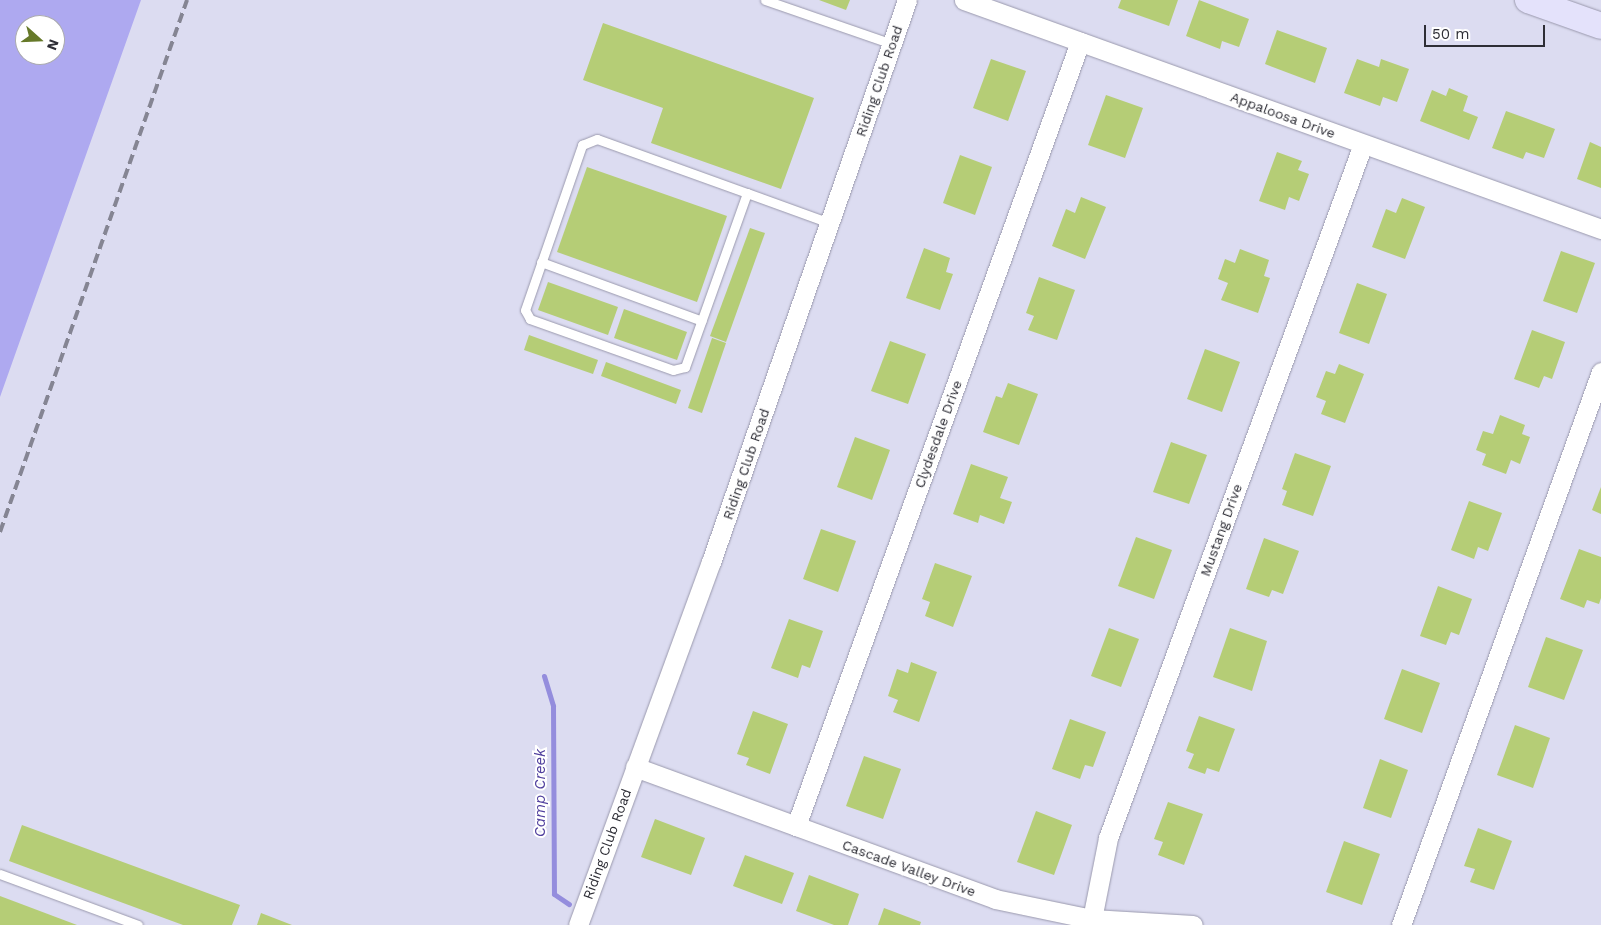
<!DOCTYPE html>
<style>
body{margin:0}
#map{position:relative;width:1601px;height:925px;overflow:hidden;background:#dcdcf1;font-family:"Work Sans",sans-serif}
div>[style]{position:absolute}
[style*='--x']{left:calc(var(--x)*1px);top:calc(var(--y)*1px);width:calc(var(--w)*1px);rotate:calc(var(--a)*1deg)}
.green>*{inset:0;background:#aea9f0}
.stream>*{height:5px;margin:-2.5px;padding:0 2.5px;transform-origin:2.5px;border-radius:2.5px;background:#948ddd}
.building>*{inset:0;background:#b5cd76}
.roads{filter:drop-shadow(0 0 1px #9a99ad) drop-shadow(0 0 1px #9a99ad)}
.service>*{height:9px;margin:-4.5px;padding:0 4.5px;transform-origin:4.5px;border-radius:4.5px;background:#fff}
.minor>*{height:19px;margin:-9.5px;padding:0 9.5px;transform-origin:9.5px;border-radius:9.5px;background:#fff}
.secondary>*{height:26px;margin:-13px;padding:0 13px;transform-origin:13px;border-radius:13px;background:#e4e2fb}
.rail>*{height:4px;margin-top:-2px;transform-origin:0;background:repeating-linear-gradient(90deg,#858593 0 10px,transparent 0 15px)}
span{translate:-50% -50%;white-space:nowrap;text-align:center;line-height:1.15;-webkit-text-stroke:4px #fff;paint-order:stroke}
.street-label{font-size:14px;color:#2e2e36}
.water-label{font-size:15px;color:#51409e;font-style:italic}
.north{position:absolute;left:15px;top:15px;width:50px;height:50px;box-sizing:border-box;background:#fff;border:1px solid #ababaf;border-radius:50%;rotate:110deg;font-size:14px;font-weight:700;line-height:20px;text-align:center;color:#2e2e36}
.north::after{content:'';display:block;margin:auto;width:18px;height:22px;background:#667929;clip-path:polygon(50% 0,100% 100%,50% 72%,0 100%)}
.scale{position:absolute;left:1424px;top:25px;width:121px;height:22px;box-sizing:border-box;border:2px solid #2e2e36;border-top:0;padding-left:6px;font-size:15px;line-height:18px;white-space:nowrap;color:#2e2e36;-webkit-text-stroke:4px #fff;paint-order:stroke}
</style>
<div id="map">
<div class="green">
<div style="clip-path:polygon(evenodd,0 0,141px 0,0 397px,0 0,25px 25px,55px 25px,55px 55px,25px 55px,25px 25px)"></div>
</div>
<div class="stream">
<div style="--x:544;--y:676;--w:31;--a:73"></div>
<div style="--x:553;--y:706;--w:188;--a:89.7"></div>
<div style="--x:554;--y:894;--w:18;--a:34"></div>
</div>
<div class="building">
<div style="clip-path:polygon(819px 0,850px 0,846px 10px)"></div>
<div style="clip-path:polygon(1121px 0,1178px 0,1169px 26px,1118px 8px)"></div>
<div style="clip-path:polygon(1199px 0,1249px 19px,1239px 47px,1222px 41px,1220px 49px,1186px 36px)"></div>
<div style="clip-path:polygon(603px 23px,814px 98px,781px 189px,651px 143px,663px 108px,583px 80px)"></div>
<div style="clip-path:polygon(1277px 30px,1327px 48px,1315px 83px,1265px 64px)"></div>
<div style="clip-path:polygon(991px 59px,1026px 71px,1008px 121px,973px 108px)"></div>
<div style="clip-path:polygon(1357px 59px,1379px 67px,1381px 59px,1409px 69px,1397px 102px,1383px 97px,1380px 106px,1344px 93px)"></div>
<div style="clip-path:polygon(1449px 88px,1468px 96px,1463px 111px,1478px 117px,1469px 140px,1420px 121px,1432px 90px,1446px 96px)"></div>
<div style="clip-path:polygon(1106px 95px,1143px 108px,1125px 158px,1088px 145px)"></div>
<div style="clip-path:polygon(1506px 111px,1555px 129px,1544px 158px,1526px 152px,1523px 159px,1492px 148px)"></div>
<div style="clip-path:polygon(1590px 142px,1601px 147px,1601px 188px,1577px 179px)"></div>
<div style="clip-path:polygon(1277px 152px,1302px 161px,1298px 170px,1309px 174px,1299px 201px,1289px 197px,1285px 210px,1259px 201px)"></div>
<div style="clip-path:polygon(960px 155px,992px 167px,975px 215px,943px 203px)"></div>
<div style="clip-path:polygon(587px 167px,727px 216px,697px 302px,557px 252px)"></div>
<div style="clip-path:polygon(1081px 197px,1106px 207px,1085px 259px,1052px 246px,1066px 209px,1075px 213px)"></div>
<div style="clip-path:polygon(1402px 198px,1425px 207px,1405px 259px,1372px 247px,1386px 209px,1396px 213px)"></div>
<div style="clip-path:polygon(750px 228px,765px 233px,726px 342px,710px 336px)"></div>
<div style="clip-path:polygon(924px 248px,950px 258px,946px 272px,953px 274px,940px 310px,906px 298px)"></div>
<div style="clip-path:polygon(1240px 249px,1269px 260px,1264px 276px,1270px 278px,1258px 313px,1221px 300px,1228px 283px,1218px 279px,1225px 259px,1235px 263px)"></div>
<div style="clip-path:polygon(1561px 251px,1595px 263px,1577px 313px,1543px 301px)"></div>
<div style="clip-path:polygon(1039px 277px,1075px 290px,1057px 340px,1028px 330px,1034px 316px,1026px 313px)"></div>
<div style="clip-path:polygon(548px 282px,618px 307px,608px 335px,538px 310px)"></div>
<div style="clip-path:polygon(1357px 283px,1387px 294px,1369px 344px,1339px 333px)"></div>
<div style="clip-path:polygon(624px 309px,687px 332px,677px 360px,614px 338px)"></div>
<div style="clip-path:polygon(1532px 330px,1565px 342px,1552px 379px,1544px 376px,1539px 388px,1514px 379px)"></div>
<div style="clip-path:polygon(529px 335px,598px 360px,593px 374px,524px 350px)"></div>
<div style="clip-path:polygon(712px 338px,726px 343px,702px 413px,688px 408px)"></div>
<div style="clip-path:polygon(890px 341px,926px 354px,908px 404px,871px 391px)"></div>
<div style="clip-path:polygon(1205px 349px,1240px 362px,1222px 412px,1187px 399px)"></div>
<div style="clip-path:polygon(606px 362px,681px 390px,676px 404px,601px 376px)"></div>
<div style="clip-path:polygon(1339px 364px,1364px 374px,1345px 423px,1321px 414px,1326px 401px,1316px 397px,1326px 371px,1335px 374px)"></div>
<div style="clip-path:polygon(1008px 383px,1038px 394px,1019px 445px,983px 432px,996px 396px,1002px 398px)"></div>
<div style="clip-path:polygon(1500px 415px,1525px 425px,1522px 434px,1530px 437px,1520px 464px,1511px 460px,1506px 474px,1482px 465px,1486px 454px,1476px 450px,1483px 431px,1493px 434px)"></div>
<div style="clip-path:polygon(855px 437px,890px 450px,872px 500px,837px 487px)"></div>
<div style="clip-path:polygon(1171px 442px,1207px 455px,1189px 504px,1153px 492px)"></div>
<div style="clip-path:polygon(1295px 453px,1331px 466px,1313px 516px,1282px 505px,1287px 491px,1282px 489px)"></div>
<div style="clip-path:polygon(971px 464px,1008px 477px,1000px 498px,1012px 502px,1004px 524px,980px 515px,978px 523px,953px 514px)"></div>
<div style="clip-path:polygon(1601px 487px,1601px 514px,1592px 510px)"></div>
<div style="clip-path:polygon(1469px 501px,1502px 513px,1488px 551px,1478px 547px,1474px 559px,1451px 550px)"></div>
<div style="clip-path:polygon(821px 529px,856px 541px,838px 592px,803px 579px)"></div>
<div style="clip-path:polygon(1136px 537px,1172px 550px,1154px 599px,1118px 586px)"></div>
<div style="clip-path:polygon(1264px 538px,1299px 551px,1283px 594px,1272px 590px,1269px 597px,1246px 589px)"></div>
<div style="clip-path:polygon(1579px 549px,1601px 557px,1601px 598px,1599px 604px,1587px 600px,1584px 608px,1560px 599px)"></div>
<div style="clip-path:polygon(935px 563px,972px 576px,953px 627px,925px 616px,930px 602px,922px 599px)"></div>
<div style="clip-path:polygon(1438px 586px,1472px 599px,1459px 635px,1451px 632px,1446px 645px,1420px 636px)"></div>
<div style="clip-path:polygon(789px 619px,823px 631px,810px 668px,802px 665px,798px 678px,771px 668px)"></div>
<div style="clip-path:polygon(1109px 628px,1139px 639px,1121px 687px,1091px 676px)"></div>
<div style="clip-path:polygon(1230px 628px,1267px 641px,1252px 691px,1213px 677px)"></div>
<div style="clip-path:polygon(1546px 637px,1583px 650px,1564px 700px,1528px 687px)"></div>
<div style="clip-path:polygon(911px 662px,937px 672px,919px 722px,893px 712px,898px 700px,888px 696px,897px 669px,908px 673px)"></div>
<div style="clip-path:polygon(1402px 669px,1440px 683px,1422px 733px,1384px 719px)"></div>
<div style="clip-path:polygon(753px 711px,788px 724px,770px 774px,746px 765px,749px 758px,737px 754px)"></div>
<div style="clip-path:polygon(1199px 716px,1235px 729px,1219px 772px,1207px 768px,1205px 774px,1188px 768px,1194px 754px,1186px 751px)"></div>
<div style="clip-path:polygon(1070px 719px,1106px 732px,1093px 767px,1085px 765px,1080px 779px,1052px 769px)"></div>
<div style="clip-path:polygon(1515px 725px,1550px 738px,1533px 788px,1497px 775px)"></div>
<div style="clip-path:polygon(864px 756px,901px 769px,883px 819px,846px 806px)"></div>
<div style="clip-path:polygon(1380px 759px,1408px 770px,1391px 818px,1363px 808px)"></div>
<div style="clip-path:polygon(1168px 802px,1203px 814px,1184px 865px,1158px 855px,1163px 842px,1154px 839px)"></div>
<div style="clip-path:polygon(1036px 811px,1072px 825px,1054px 875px,1017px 862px)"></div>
<div style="clip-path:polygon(655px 819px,705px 838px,691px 875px,641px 857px)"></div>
<div style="clip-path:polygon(22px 825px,240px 905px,232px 925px,183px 925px,9px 861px)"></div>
<div style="clip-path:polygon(1478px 828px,1512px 841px,1494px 890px,1470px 882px,1475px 869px,1464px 866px)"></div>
<div style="clip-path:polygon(1344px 841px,1380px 854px,1362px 905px,1326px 892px)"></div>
<div style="clip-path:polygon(745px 855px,794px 873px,782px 904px,733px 886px)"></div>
<div style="clip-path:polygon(809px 875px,859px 894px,848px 925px,834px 925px,796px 911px)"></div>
<div style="clip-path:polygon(0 896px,77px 925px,0 925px)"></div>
<div style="clip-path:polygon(884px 908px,921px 922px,920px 925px,878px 925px)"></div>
<div style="clip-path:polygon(261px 913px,292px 925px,257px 925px)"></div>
</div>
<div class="roads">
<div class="service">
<div style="--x:765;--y:0;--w:134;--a:19.1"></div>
<div style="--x:747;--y:193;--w:185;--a:109.6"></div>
<div style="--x:685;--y:367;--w:12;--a:166"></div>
<div style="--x:673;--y:370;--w:152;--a:-160.4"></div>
<div style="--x:530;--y:319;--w:10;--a:-119"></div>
<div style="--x:525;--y:310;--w:175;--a:-70.9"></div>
<div style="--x:582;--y:145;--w:16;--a:-22"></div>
<div style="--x:597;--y:139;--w:159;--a:19.8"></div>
<div style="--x:747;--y:193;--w:88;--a:19.9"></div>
<div style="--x:541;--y:262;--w:171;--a:20.1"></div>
<div style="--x:0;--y:874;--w:147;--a:20.3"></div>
</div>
<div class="minor">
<div style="--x:964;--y:0;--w:677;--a:19.77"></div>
<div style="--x:635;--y:767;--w:383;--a:20.1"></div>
<div style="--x:995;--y:899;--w:99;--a:11.7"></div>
<div style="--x:1092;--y:919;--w:101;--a:3.4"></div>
<div style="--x:796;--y:826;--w:834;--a:-70.09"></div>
<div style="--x:1092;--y:919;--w:83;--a:-78.8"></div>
<div style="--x:1108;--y:838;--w:739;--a:-69.82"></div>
<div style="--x:578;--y:925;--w:387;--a:-69.9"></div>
<div style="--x:711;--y:562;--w:595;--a:-70.77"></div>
<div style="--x:1401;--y:925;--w:588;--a:-70.12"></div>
</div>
<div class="secondary">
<div style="--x:1528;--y:0;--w:77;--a:19.6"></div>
</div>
</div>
<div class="rail">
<div style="--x:0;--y:532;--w:564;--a:-70.63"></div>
</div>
<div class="street-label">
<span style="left:879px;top:81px;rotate:-71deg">Riding Club Road</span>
<span style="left:1283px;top:115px;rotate:20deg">Appaloosa Drive</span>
<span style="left:938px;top:434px;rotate:-70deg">Clydesdale Drive</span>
<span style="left:746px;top:464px;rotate:-71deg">Riding Club Road</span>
<span style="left:1221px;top:530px;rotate:-70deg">Mustang Drive</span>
<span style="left:607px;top:844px;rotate:-70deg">Riding Club Road</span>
<span style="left:909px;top:868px;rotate:20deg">Cascade Valley Drive</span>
</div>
<div class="water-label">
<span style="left:541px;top:793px;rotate:-90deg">Camp Creek</span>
</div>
<div class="north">N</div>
<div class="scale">50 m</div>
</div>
